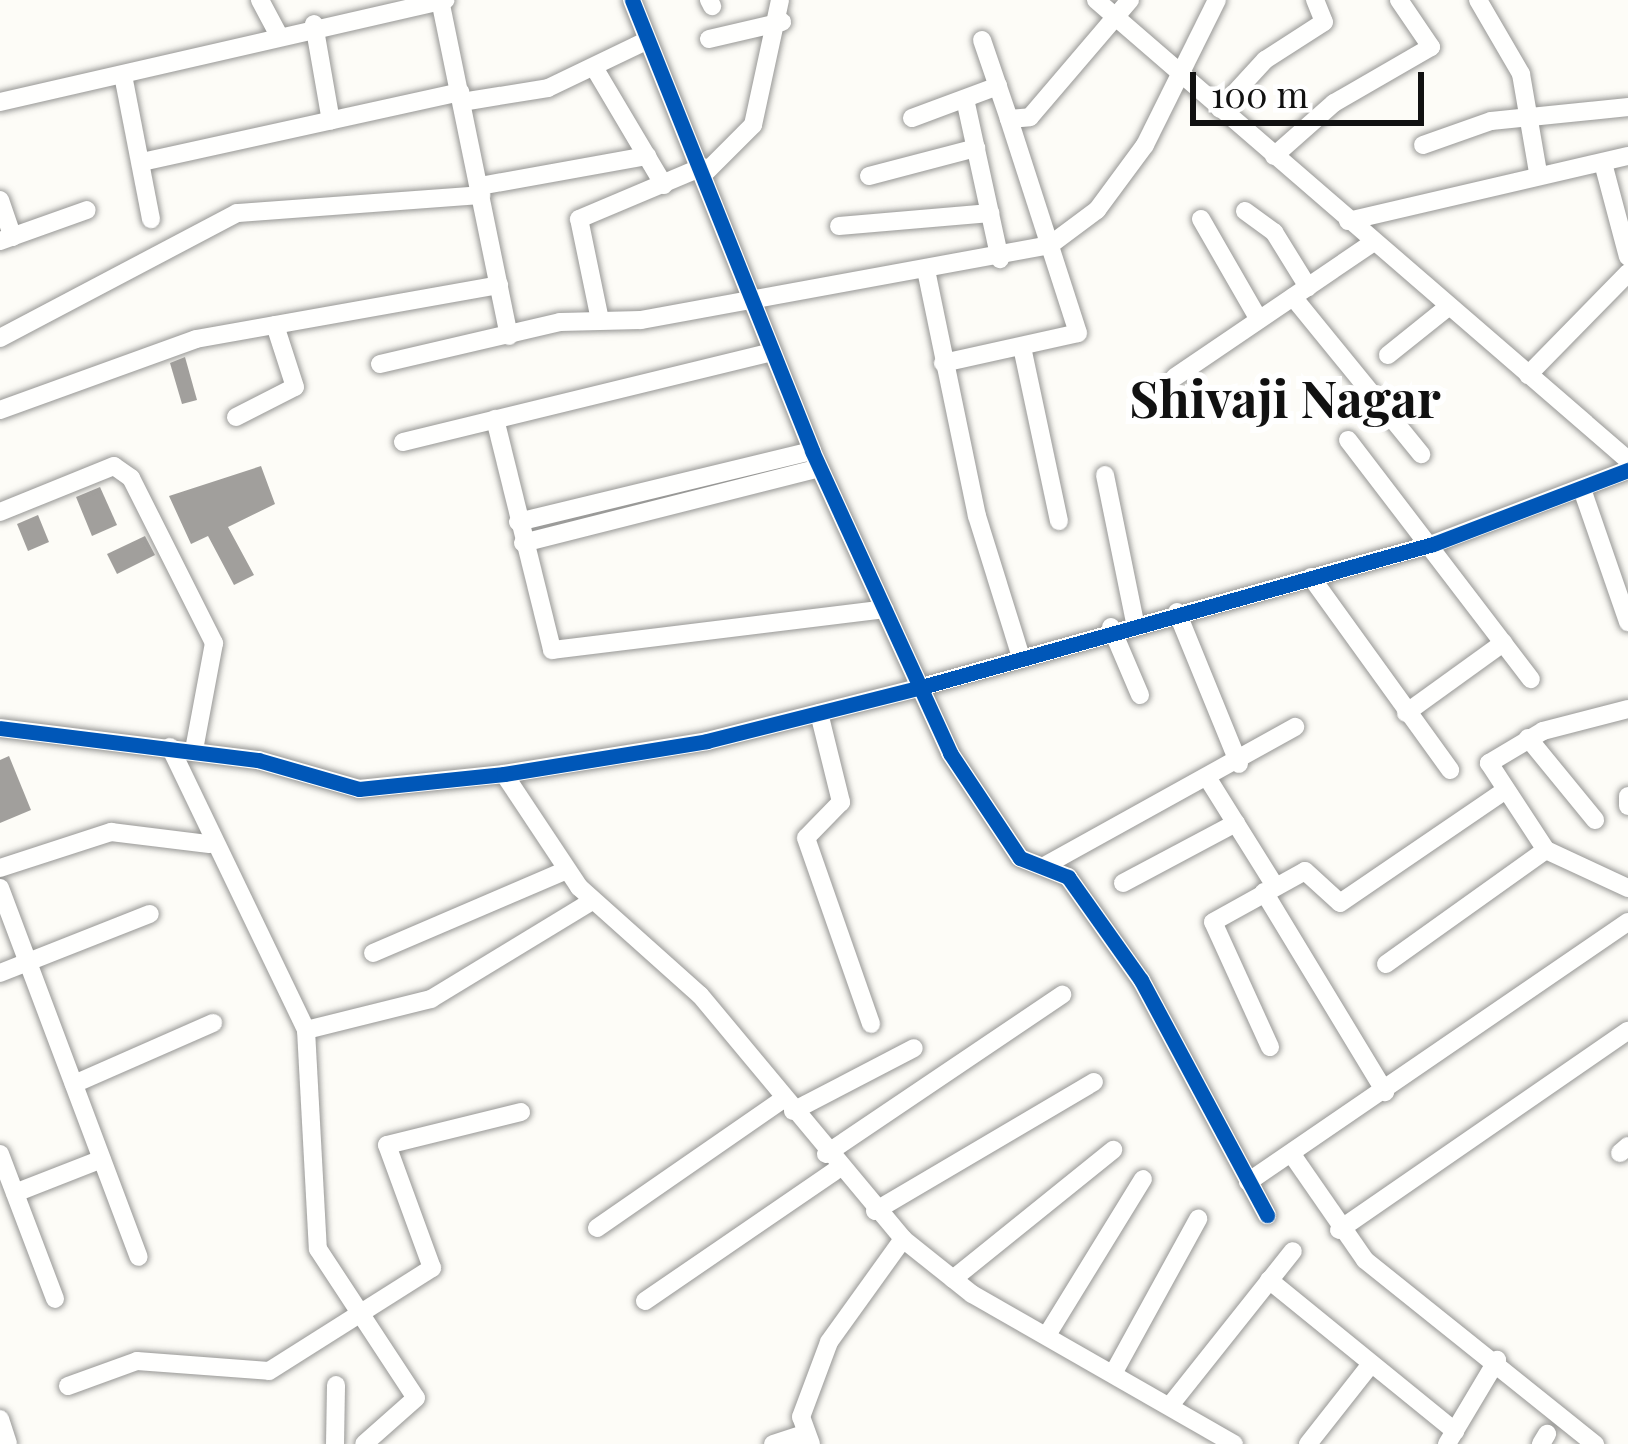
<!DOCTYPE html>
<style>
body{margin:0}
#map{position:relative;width:1628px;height:1444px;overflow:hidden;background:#fdfcf7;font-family:"Playfair Display",serif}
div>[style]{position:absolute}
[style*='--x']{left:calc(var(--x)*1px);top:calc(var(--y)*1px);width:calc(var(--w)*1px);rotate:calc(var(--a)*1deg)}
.building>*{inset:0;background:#a19f9c}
.roads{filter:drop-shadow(0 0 3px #979795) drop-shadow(0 0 3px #979795)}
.minor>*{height:18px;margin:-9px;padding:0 9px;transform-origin:9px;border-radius:9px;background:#fffffe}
.cycleway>*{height:15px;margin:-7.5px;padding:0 7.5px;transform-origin:7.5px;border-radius:7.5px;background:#0057b8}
span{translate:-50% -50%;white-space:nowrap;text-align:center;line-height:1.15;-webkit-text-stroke:12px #fff;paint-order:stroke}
.district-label{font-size:51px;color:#111;font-weight:700}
.scale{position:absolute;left:1190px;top:72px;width:234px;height:54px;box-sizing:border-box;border:6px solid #111;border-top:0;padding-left:15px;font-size:36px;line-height:42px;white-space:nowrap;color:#111;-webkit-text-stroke:9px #fff;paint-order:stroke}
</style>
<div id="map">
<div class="building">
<div style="clip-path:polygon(185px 357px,197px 400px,182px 404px,170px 363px)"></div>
<div style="clip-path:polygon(261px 466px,275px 504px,228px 527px,254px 575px,234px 585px,208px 536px,191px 544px,169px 496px)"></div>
<div style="clip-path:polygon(100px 487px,117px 525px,92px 536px,76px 497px)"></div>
<div style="clip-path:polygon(38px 515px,49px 542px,28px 551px,17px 524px)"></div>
<div style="clip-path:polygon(145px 536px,155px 555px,117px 574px,107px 554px)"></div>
<div style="clip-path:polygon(9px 756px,31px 810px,0 823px,0 760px)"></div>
</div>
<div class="roads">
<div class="minor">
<div style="--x:260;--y:0;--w:38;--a:62"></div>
<div style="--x:440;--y:0;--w:343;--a:78.4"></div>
<div style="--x:632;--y:0;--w:486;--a:68.2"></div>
<div style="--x:812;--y:451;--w:332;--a:65.4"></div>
<div style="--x:950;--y:753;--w:126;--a:56.3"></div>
<div style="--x:1020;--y:858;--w:52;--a:21.6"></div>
<div style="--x:1068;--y:877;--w:126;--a:54.7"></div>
<div style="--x:1141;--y:980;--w:267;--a:61.8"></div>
<div style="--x:709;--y:0;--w:7;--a:63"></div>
<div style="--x:1096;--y:0;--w:703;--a:40.85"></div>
<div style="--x:1478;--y:0;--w:86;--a:59.8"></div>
<div style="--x:1521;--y:74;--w:99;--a:80.2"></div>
<div style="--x:314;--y:24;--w:98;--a:80.1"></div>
<div style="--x:709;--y:39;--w:75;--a:-13.1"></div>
<div style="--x:982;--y:40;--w:83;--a:71.1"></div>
<div style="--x:1009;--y:119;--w:21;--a:-5"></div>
<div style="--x:1030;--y:117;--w:154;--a:-49.5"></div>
<div style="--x:595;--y:69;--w:135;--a:59.3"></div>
<div style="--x:123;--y:75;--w:147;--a:79"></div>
<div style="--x:965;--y:99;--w:164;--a:77.7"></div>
<div style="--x:0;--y:102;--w:457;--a:-12.9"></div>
<div style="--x:462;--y:102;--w:87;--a:-9.2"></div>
<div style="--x:548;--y:88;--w:106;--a:-25.6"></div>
<div style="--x:1220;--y:109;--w:67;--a:-47.4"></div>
<div style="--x:1265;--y:60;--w:70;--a:-32.8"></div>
<div style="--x:1324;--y:22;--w:24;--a:-112"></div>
<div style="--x:912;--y:118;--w:92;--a:-20.4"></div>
<div style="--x:1423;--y:145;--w:72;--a:-19.4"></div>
<div style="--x:1491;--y:121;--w:138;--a:-5.8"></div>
<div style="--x:1274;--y:156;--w:80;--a:-41.5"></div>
<div style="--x:1334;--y:103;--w:112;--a:-30"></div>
<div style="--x:1431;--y:47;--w:57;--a:-124.2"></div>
<div style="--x:142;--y:162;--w:326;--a:-12.4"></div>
<div style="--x:1603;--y:163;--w:97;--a:75.1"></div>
<div style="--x:705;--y:173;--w:68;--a:-45"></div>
<div style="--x:753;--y:125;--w:128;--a:-77.8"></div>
<div style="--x:869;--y:176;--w:111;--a:-14.7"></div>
<div style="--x:480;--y:186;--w:170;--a:-10.2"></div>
<div style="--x:0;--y:200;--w:39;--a:71"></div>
<div style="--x:1245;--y:211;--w:36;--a:36"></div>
<div style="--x:1274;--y:232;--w:65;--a:58.3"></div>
<div style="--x:1201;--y:219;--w:116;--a:60.1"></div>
<div style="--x:1348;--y:221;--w:287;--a:-13.1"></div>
<div style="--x:839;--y:226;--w:152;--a:-4.9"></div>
<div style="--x:0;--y:241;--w:92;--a:-19.6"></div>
<div style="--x:926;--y:270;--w:251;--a:78.3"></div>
<div style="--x:977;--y:516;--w:148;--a:72.7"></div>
<div style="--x:1293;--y:297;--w:203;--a:50.8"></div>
<div style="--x:600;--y:320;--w:103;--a:-101.7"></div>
<div style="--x:579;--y:219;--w:134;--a:-22.9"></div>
<div style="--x:0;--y:338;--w:268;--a:-27.8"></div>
<div style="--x:237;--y:213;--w:245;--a:-4.2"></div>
<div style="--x:1022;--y:347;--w:178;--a:78"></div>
<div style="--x:1388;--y:355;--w:77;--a:-38.7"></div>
<div style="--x:943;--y:363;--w:138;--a:-12.5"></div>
<div style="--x:1078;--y:333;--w:225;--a:-107.9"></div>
<div style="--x:380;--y:364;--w:185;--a:-13.1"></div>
<div style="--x:560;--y:322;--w:81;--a:-1.4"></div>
<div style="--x:641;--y:320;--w:416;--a:-10.4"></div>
<div style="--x:1050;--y:245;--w:59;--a:-36.7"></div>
<div style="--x:1097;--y:210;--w:81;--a:-53.6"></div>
<div style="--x:1145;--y:145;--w:162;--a:-63.6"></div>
<div style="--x:1528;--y:375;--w:143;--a:-45.6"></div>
<div style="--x:1175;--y:377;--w:238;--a:-34.2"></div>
<div style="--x:0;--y:410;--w:208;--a:-19.9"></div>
<div style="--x:196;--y:339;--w:308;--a:-10.1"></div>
<div style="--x:236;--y:417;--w:66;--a:-27"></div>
<div style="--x:295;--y:387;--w:65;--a:-107.9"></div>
<div style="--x:495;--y:419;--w:238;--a:76.1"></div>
<div style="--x:552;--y:650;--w:335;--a:-7"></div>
<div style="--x:1348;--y:440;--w:301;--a:52.6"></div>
<div style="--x:403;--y:442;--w:379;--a:-13.7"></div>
<div style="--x:1105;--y:475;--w:150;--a:78.5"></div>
<div style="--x:1583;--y:492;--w:138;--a:70.9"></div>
<div style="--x:0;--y:512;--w:123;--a:-22"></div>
<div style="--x:114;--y:466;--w:21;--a:35"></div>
<div style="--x:131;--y:478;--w:185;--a:63.3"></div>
<div style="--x:214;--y:643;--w:109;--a:100.6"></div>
<div style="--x:518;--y:522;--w:302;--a:-13.6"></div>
<div style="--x:523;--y:543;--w:305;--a:-14.2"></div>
<div style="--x:1311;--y:577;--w:238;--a:54.2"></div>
<div style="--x:1177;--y:612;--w:164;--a:67.8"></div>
<div style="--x:1111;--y:627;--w:74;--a:66.9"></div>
<div style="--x:1628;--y:709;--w:88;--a:165.5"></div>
<div style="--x:1543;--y:731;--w:63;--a:149.3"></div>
<div style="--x:1489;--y:763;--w:104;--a:56.8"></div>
<div style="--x:1546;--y:850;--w:90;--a:24.9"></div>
<div style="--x:819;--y:713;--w:92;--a:76.1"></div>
<div style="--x:841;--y:802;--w:50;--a:134.2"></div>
<div style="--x:806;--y:838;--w:197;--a:70.7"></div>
<div style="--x:1406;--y:713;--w:120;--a:-35.8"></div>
<div style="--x:0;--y:728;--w:260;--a:7.1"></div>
<div style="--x:258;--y:760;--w:105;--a:16"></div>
<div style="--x:359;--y:789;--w:146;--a:-5.9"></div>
<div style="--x:504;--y:774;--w:206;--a:-9.2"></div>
<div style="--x:707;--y:741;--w:218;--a:-14.1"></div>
<div style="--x:918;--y:688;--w:535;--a:-15.62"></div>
<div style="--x:1433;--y:544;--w:209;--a:-20.8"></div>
<div style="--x:1528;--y:738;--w:106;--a:50.7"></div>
<div style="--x:170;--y:747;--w:314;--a:64.3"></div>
<div style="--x:306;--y:1030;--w:219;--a:86.9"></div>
<div style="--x:318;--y:1249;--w:178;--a:56.7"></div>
<div style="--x:416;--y:1398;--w:69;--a:138.5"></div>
<div style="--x:504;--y:774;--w:136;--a:56.4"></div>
<div style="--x:579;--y:887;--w:162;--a:41.8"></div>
<div style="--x:700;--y:995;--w:317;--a:50.2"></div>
<div style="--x:903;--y:1239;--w:88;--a:38.6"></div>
<div style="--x:972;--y:1294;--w:302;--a:29.8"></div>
<div style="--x:1210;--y:782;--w:123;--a:58"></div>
<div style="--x:1628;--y:796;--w:10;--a:90"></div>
<div style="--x:1046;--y:865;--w:285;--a:-29"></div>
<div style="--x:0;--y:868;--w:117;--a:-18"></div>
<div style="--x:111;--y:832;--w:99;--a:7"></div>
<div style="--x:1123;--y:883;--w:128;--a:-28"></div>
<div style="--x:0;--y:888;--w:394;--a:69.4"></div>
<div style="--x:1264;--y:892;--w:234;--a:58.8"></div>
<div style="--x:373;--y:953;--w:211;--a:-23.2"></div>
<div style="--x:1386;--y:964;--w:196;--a:-35.5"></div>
<div style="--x:0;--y:973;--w:161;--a:-21.5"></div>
<div style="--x:306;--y:1030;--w:129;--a:-13.9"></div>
<div style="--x:431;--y:999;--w:188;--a:-31.3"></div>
<div style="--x:1270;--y:1047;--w:137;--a:-114.5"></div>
<div style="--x:1213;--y:922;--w:105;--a:-29"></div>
<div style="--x:1305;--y:871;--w:47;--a:42.4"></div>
<div style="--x:1340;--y:903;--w:199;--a:-34.3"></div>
<div style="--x:74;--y:1084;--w:152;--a:-23.7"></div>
<div style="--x:793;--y:1111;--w:136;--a:-27.5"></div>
<div style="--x:1620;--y:1153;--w:11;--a:-41"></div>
<div style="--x:0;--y:1154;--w:155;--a:69.2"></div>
<div style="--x:826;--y:1154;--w:285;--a:-34"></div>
<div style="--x:1293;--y:1156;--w:126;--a:55.3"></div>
<div style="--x:1365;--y:1260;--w:295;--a:38.7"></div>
<div style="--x:1248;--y:1182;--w:460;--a:-34.4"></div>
<div style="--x:15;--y:1193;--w:93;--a:-21.3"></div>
<div style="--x:875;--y:1211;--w:254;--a:-30.5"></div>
<div style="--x:597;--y:1228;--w:226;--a:-34.7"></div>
<div style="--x:1339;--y:1230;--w:351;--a:-34.6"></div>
<div style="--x:953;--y:1279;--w:206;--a:-38.9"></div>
<div style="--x:1269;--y:1280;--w:240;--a:39.1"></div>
<div style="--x:645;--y:1301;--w:234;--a:-34.4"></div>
<div style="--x:1047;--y:1335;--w:183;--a:-58.4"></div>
<div style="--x:1114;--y:1372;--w:175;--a:-61.2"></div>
<div style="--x:68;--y:1386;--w:73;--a:-19.9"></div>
<div style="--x:137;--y:1361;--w:132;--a:4.3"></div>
<div style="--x:269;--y:1371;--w:193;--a:-32.3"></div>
<div style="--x:432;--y:1268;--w:131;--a:-110.1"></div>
<div style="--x:387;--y:1145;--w:138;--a:-13.8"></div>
<div style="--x:1172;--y:1403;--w:194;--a:-51.5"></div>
<div style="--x:0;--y:1419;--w:26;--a:72"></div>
<div style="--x:335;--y:1444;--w:59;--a:-89"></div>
<div style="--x:773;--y:1444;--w:33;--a:-18"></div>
<div style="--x:811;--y:1444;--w:29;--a:-110"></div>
<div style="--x:801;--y:1417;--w:80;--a:-69.5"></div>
<div style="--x:829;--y:1342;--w:127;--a:-54.3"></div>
<div style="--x:1308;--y:1444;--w:102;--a:-51.8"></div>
<div style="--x:1447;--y:1444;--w:98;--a:-59.2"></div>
<div style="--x:1541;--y:1444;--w:12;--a:-59"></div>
</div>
</div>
<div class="cycleway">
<div style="--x:632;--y:0;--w:486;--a:68.2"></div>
<div style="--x:812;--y:451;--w:332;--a:65.4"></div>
<div style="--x:950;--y:753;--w:126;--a:56.3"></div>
<div style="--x:1020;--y:858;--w:52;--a:21.6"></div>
<div style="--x:1068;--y:877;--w:126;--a:54.7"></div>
<div style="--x:1141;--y:980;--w:267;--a:61.8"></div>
<div style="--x:0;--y:728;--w:260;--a:7.1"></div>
<div style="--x:258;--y:760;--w:105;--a:16"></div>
<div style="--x:359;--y:789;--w:146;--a:-5.9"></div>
<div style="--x:504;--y:774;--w:206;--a:-9.2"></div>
<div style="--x:707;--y:741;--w:218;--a:-14.1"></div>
<div style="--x:918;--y:688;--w:535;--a:-15.62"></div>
<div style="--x:1433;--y:544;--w:209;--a:-20.8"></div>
</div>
<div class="district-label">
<span style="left:1285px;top:397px">Shivaji Nagar</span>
</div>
<div class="scale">100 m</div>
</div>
